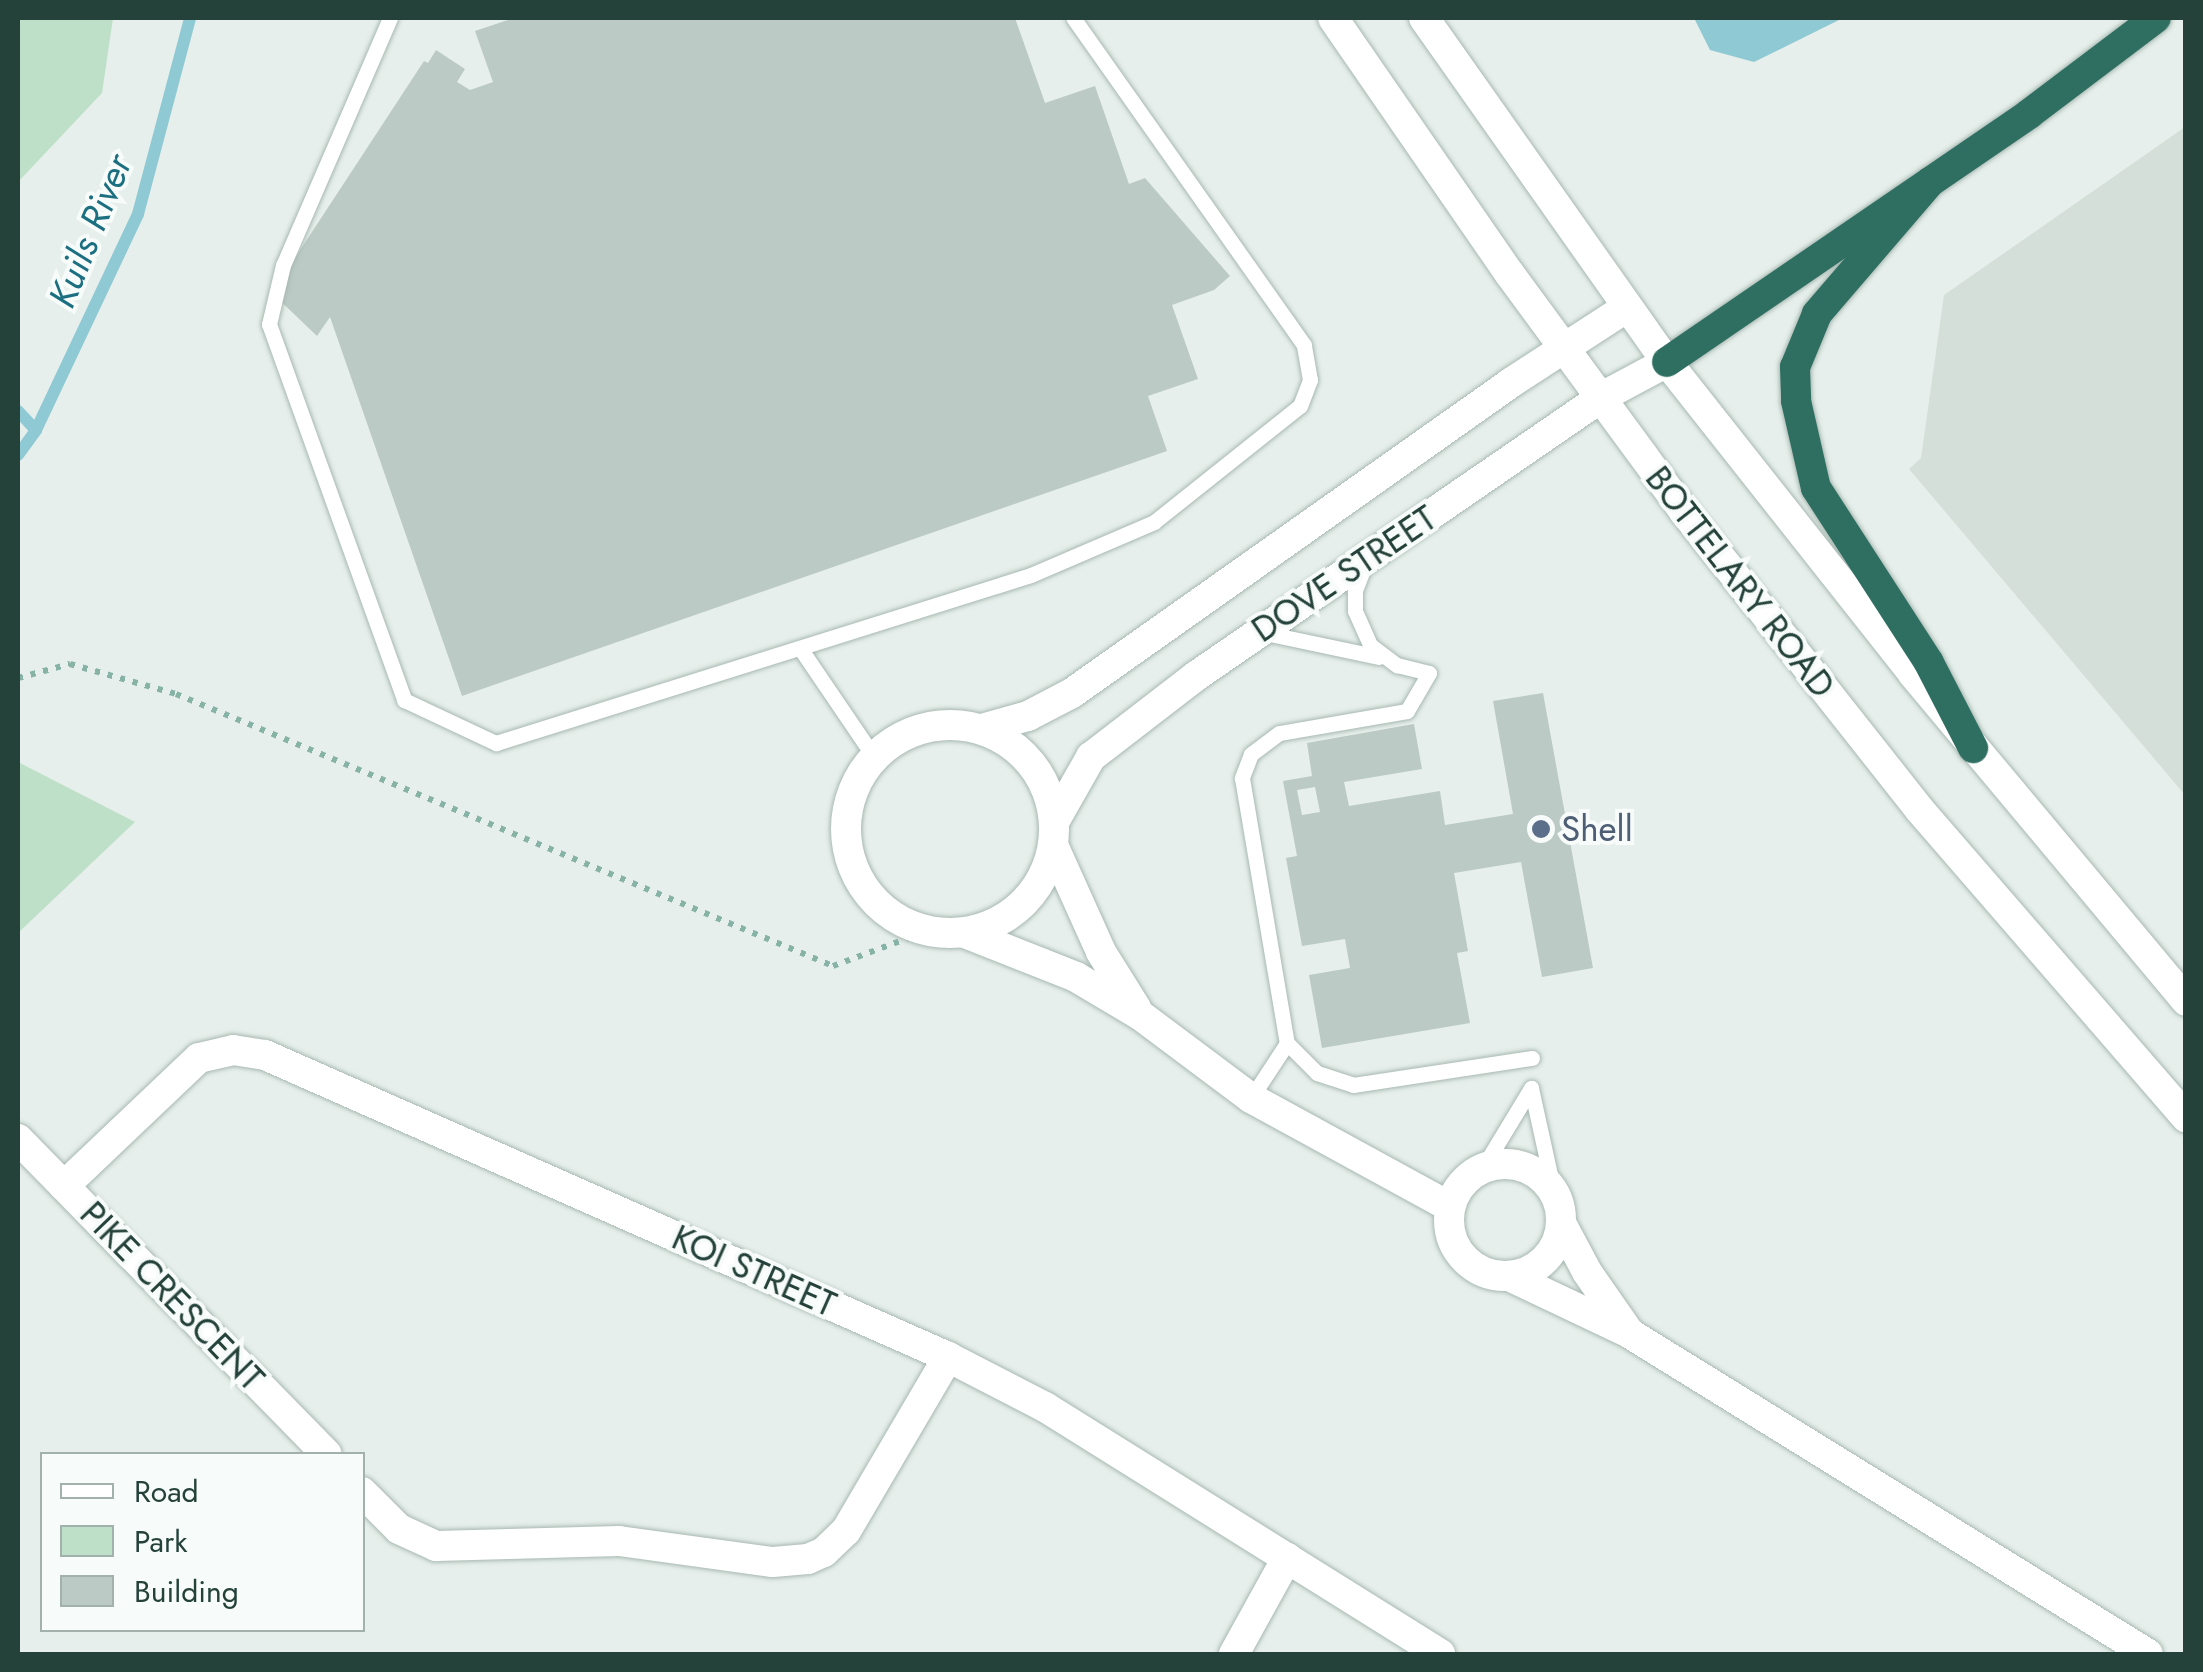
<!DOCTYPE html>
<style>
body{margin:0}
#map{position:relative;width:2203px;height:1672px;overflow:hidden;background:#e6efeb;font-family:Jost,sans-serif}
div>[style]{position:absolute}
[style*='--x']{left:calc(var(--x)*1px);top:calc(var(--y)*1px);width:calc(var(--w)*1px);rotate:calc(var(--a)*1deg)}
.built>*{inset:0;background:#d4dfda}
.green>*{inset:0;background:#bfe0c8}
.water>*{inset:0;background:#8ec9d4}
.stream>*{height:12px;margin:-6px;padding:0 6px;transform-origin:6px;border-radius:6px;background:#8ec9d4}
.building>*{inset:0;background:#bbcac4}
.path>*{height:6px;margin-top:-3px;transform-origin:0;background:repeating-linear-gradient(90deg,#86b3a5 0 5px,transparent 0 13px)}
.roads{filter:drop-shadow(0 0 2px #a8b8b2) drop-shadow(0 0 2px #a8b8b2)}
.lane>*{height:15px;margin:-7.5px;padding:0 7.5px;transform-origin:7.5px;border-radius:7.5px;background:#fff}
.street>*{height:30px;margin:-15px;padding:0 15px;transform-origin:15px;border-radius:15px;background:#fff}
.street>.ring{margin:-15px;padding:0;box-sizing:content-box;background:none;border:30px solid #fff;border-radius:50%}
.secondary>*{height:30px;margin:-15px;padding:0 15px;transform-origin:15px;border-radius:15px;background:#fff}
.highway>*{height:30px;margin:-15px;padding:0 15px;transform-origin:15px;border-radius:15px;background:#2f6f62}
.dots>*{width:28px;height:28px;translate:-50% -50%;box-sizing:border-box;border:5px solid #f7fbf9;border-radius:50%}
span{translate:-50% -50%;white-space:nowrap;text-align:center;line-height:1.15;-webkit-text-stroke:8px #f7fbf9;paint-order:stroke}
.street-label{font-size:35px;color:#24423a}
.service-label{font-size:35px;color:#4e5e75}
.left{translate:0 -50%;text-align:left}
.water-label{font-size:38px;color:#1c6f80;font-style:italic}
.frame{position:absolute;inset:0;border:20px solid #24423a;pointer-events:none}
.legend{position:absolute;left:40px;top:1452px;width:325px;height:180px;box-sizing:border-box;background:#f7fbf9;border:2px solid #a3b1ad;margin:0;padding:12px 18px;list-style:none;font-size:30px;color:#24423a}
.legend li{display:flex;align-items:center;gap:20px;height:50px}
.legend b{width:50px;border:2px solid #a3b1ad}
</style>
<div id="map">
<div class="built">
<div style="clip-path:polygon(2185px 127px,2185px 795px,1909px 469px,1921px 458px,1944px 295px)"></div>
</div>
<div class="green">
<div style="clip-path:polygon(18px 18px,113px 18px,102px 93px,18px 182px)"></div>
<div style="clip-path:polygon(18px 762px,135px 822px,18px 933px)"></div>
</div>
<div class="water">
<div style="clip-path:polygon(1694px 18px,1843px 18px,1754px 62px,1710px 50px)"></div>
</div>
<div class="stream">
<div style="--x:18;--y:411;--w:26;--a:47"></div>
<div style="--x:18;--y:455;--w:31;--a:-54"></div>
<div style="--x:36;--y:430;--w:239;--a:-64.7"></div>
<div style="--x:138;--y:214;--w:203;--a:-75.1"></div>
</div>
<div class="building">
<div style="clip-path:polygon(514px 18px,1015px 18px,1045px 103px,1095px 86px,1129px 184px,1145px 178px,1230px 276px,1214px 290px,1172px 305px,1198px 379px,1148px 396px,1167px 451px,462px 696px,330px 317px,317px 336px,272px 293px,424px 61px,428px 63px,436px 50px,465px 69px,457px 82px,470px 90px,493px 82px,475px 31px)"></div>
<div style="clip-path:polygon(evenodd,1543px 693px,1593px 968px,1542px 977px,1521px 862px,1454px 873px,1468px 951px,1457px 953px,1470px 1023px,1322px 1048px,1309px 975px,1350px 968px,1345px 939px,1302px 946px,1286px 858px,1297px 856px,1283px 781px,1312px 776px,1307px 743px,1414px 724px,1422px 769px,1344px 782px,1349px 806px,1440px 791px,1445px 825px,1513px 814px,1493px 701px,1543px 693px,1315px 787px,1320px 812px,1302px 815px,1297px 790px,1315px 787px)"></div>
</div>
<div class="path">
<div style="--x:18;--y:678;--w:54;--a:-15.1"></div>
<div style="--x:70;--y:664;--w:110;--a:15.8"></div>
<div style="--x:176;--y:694;--w:711;--a:22.49"></div>
<div style="--x:833;--y:966;--w:100;--a:-20.4"></div>
</div>
<div class="roads">
<div class="lane">
<div style="--x:390;--y:18;--w:269;--a:113.4"></div>
<div style="--x:283;--y:265;--w:61;--a:103.3"></div>
<div style="--x:269;--y:324;--w:400;--a:70.2"></div>
<div style="--x:404;--y:700;--w:102;--a:25.1"></div>
<div style="--x:496;--y:743;--w:561;--a:-17.43"></div>
<div style="--x:1031;--y:575;--w:134;--a:-23.3"></div>
<div style="--x:1154;--y:522;--w:186;--a:-38.5"></div>
<div style="--x:1300;--y:406;--w:28;--a:-69"></div>
<div style="--x:1310;--y:380;--w:36;--a:-100"></div>
<div style="--x:1304;--y:345;--w:400;--a:-125.2"></div>
<div style="--x:1364;--y:567;--w:26;--a:111"></div>
<div style="--x:1355;--y:591;--w:20;--a:90"></div>
<div style="--x:1355;--y:611;--w:37;--a:66"></div>
<div style="--x:1370;--y:645;--w:34;--a:37"></div>
<div style="--x:1397;--y:665;--w:33;--a:14"></div>
<div style="--x:1429;--y:673;--w:44;--a:120.1"></div>
<div style="--x:1407;--y:711;--w:130;--a:170.2"></div>
<div style="--x:1279;--y:733;--w:35;--a:143"></div>
<div style="--x:1251;--y:754;--w:26;--a:111"></div>
<div style="--x:1242;--y:778;--w:269;--a:80.4"></div>
<div style="--x:1287;--y:1043;--w:42;--a:45"></div>
<div style="--x:1317;--y:1073;--w:38;--a:18"></div>
<div style="--x:1353;--y:1085;--w:181;--a:-8.6"></div>
<div style="--x:1265;--y:633;--w:116;--a:11.9"></div>
<div style="--x:800;--y:648;--w:132;--a:55.8"></div>
<div style="--x:1531;--y:1088;--w:107;--a:77.6"></div>
<div style="--x:1251;--y:1098;--w:66;--a:-56.8"></div>
<div style="--x:1482;--y:1169;--w:95;--a:-58.8"></div>
</div>
<div class="street">
<div class="ring" style="left:846px;top:725px;width:178px;height:178px"></div>
<div style="--x:982;--y:729;--w:48;--a:-15.8"></div>
<div style="--x:1028;--y:716;--w:50;--a:-27.6"></div>
<div style="--x:1072;--y:693;--w:539;--a:-35.25"></div>
<div style="--x:1512;--y:382;--w:136;--a:-33"></div>
<div style="--x:1054;--y:822;--w:75;--a:-60.4"></div>
<div style="--x:1091;--y:757;--w:133;--a:-37.6"></div>
<div style="--x:1196;--y:676;--w:490;--a:-34.5"></div>
<div style="--x:1600;--y:398;--w:76;--a:-28.2"></div>
<div style="--x:1053;--y:845;--w:117;--a:65.8"></div>
<div style="--x:1101;--y:952;--w:66;--a:58"></div>
<div style="--x:965;--y:933;--w:119;--a:21.6"></div>
<div style="--x:1076;--y:977;--w:74;--a:30.7"></div>
<div style="--x:1140;--y:1015;--w:139;--a:36.8"></div>
<div style="--x:1251;--y:1098;--w:227;--a:28.7"></div>
<div style="--x:18;--y:1139;--w:441;--a:45.6"></div>
<div class="ring" style="left:1449px;top:1164px;width:82px;height:82px"></div>
<div style="--x:64;--y:1186;--w:186;--a:-43.5"></div>
<div style="--x:199;--y:1058;--w:35;--a:-13"></div>
<div style="--x:233;--y:1050;--w:32;--a:9"></div>
<div style="--x:265;--y:1055;--w:747;--a:23.85"></div>
<div style="--x:948;--y:1357;--w:109;--a:27.3"></div>
<div style="--x:1045;--y:1407;--w:466;--a:32"></div>
<div style="--x:1561;--y:1223;--w:55;--a:62"></div>
<div style="--x:1587;--y:1272;--w:72;--a:55.2"></div>
<div style="--x:1509;--y:1276;--w:133;--a:25.4"></div>
<div style="--x:1629;--y:1333;--w:610;--a:31.74"></div>
<div style="--x:362;--y:1492;--w:52;--a:45"></div>
<div style="--x:399;--y:1529;--w:41;--a:24.7"></div>
<div style="--x:436;--y:1546;--w:183;--a:-1.6"></div>
<div style="--x:619;--y:1541;--w:155;--a:7.8"></div>
<div style="--x:773;--y:1562;--w:35;--a:-5"></div>
<div style="--x:808;--y:1559;--w:17;--a:-24"></div>
<div style="--x:824;--y:1552;--w:30;--a:-44"></div>
<div style="--x:846;--y:1531;--w:202;--a:-59.6"></div>
<div style="--x:1234;--y:1654;--w:110;--a:-61.1"></div>
</div>
<div class="secondary">
<div style="--x:1333;--y:18;--w:310;--a:55.4"></div>
<div style="--x:1509;--y:273;--w:294;--a:53.7"></div>
<div style="--x:1683;--y:510;--w:381;--a:51.7"></div>
<div style="--x:1919;--y:809;--w:408;--a:49.1"></div>
<div style="--x:1424;--y:18;--w:421;--a:54.8"></div>
<div style="--x:1667;--y:362;--w:397;--a:51.7"></div>
<div style="--x:1913;--y:674;--w:426;--a:50.1"></div>
</div>
<div class="highway">
<div style="--x:1930;--y:182;--w:174;--a:130.6"></div>
<div style="--x:1817;--y:314;--w:57;--a:112.5"></div>
<div style="--x:1795;--y:367;--w:34;--a:88"></div>
<div style="--x:1796;--y:401;--w:89;--a:77.1"></div>
<div style="--x:1816;--y:488;--w:208;--a:57.1"></div>
<div style="--x:1929;--y:663;--w:96;--a:62.6"></div>
<div style="--x:1667;--y:362;--w:439;--a:-34.4"></div>
<div style="--x:2029;--y:114;--w:159;--a:-37.1"></div>
</div>
</div>
<div class="dots">
<div style="left:1541px;top:829px;background:#5c6f8a"></div>
</div>
<div class="street-label">
<span style="left:1344px;top:574px;rotate:-34deg">DOVE STREET</span>
<span style="left:1740px;top:582px;rotate:52deg">BOTTELARY ROAD</span>
<span style="left:754px;top:1271px;rotate:24deg">KOI STREET</span>
<span style="left:172px;top:1296px;rotate:46deg">PIKE CRESCENT</span>
</div>
<div class="service-label">
<span class="left" style="left:1561px;top:829px">Shell</span>
</div>
<div class="water-label">
<span style="left:90px;top:231px;rotate:-68deg">Kuils River</span>
</div>
<div class="frame"></div>
<ul class="legend">
<li><b style="height:12px;background:#fff"></b>Road</li>
<li><b style="height:28px;background:#bfe0c8"></b>Park</li>
<li><b style="height:28px;background:#bbcac4"></b>Building</li>
</ul>
</div>
